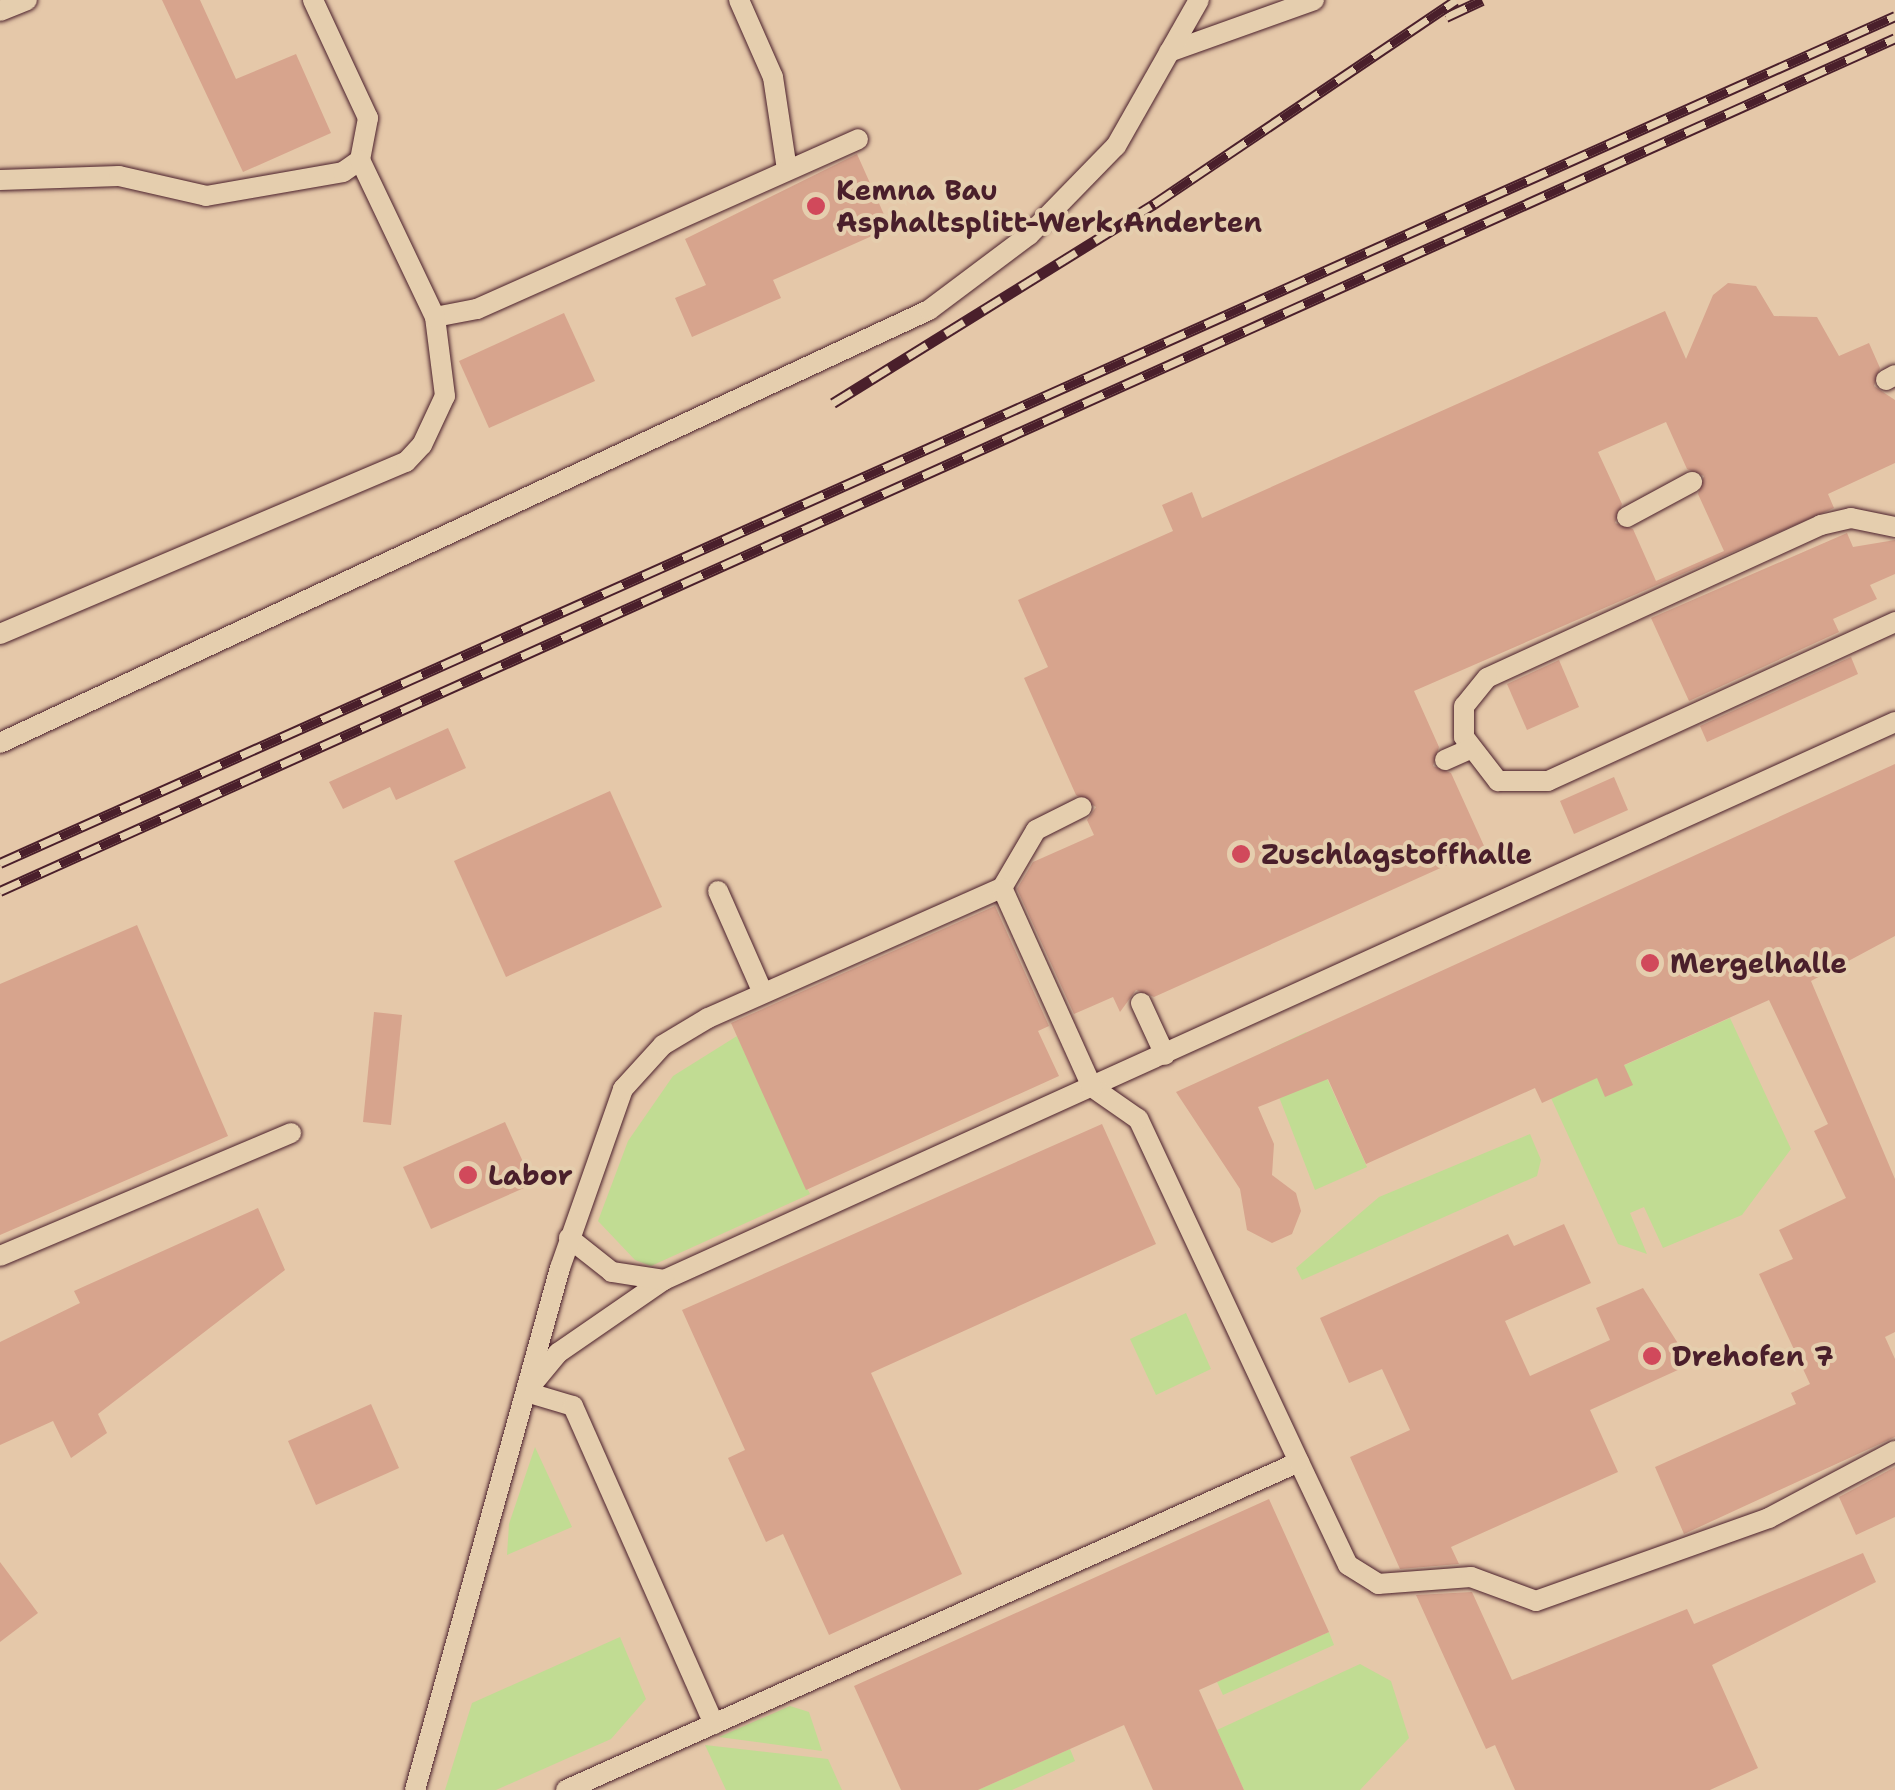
<!DOCTYPE html>
<style>
body{margin:0}
#map{position:relative;width:1895px;height:1790px;overflow:hidden;background:#e5c8a9;font-family:"Shantell Sans",sans-serif}
div>[style]{position:absolute}
[style*='--x']{left:calc(var(--x)*1px);top:calc(var(--y)*1px);width:calc(var(--w)*1px);rotate:calc(var(--a)*1deg)}
.green>*{inset:0;background:#c1dc93}
.building>*{inset:0;background:#d7a48d}
.roads{filter:drop-shadow(0 0 2px #4a1f2b) drop-shadow(0 0 2px #4a1f2b)}
.lane>*{height:20px;margin:-10px;padding:0 10px;transform-origin:10px;border-radius:10px;background:#e5ceae}
.rail>*{height:11px;margin-top:-5.5px;transform-origin:0;background:repeating-linear-gradient(90deg,#e5ceae 0 22px,#4a1f2b 0 44px);box-sizing:border-box;border-block:2px solid #4a1f2b}
.dots>*{width:28px;height:28px;translate:-50% -50%;box-sizing:border-box;border:5px solid #e5ceae;border-radius:50%}
span{translate:-50% -50%;white-space:nowrap;text-align:center;line-height:1.15;-webkit-text-stroke:8px #e5ceae;paint-order:stroke}
.poi-label{font-size:28px;color:#4a1f2b;font-weight:700}
.left{translate:0 -50%;text-align:left}
</style>
<div id="map">
<div class="green">
<div style="clip-path:polygon(1730px 1018px,1791px 1149px,1742px 1215px,1663px 1248px,1644px 1207px,1630px 1213px,1647px 1254px,1618px 1244px,1551px 1098px)"></div>
<div style="clip-path:polygon(1306px 1032px,1367px 1167px,1315px 1190px,1262px 1053px)"></div>
<div style="clip-path:polygon(737px 1036px,810px 1194px,651px 1266px,635px 1260px,598px 1221px,628px 1141px,673px 1076px)"></div>
<div style="clip-path:polygon(1530px 1134px,1541px 1160px,1537px 1176px,1302px 1280px,1296px 1268px,1379px 1197px)"></div>
<div style="clip-path:polygon(1186px 1313px,1211px 1369px,1156px 1395px,1130px 1339px)"></div>
<div style="clip-path:polygon(535px 1447px,572px 1527px,507px 1555px,509px 1524px)"></div>
<div style="clip-path:polygon(1329px 1632px,1334px 1645px,1223px 1695px,1217px 1682px)"></div>
<div style="clip-path:polygon(620px 1637px,646px 1699px,611px 1739px,496px 1790px,445px 1790px,472px 1703px)"></div>
<div style="clip-path:polygon(1360px 1664px,1391px 1681px,1409px 1738px,1360px 1790px,1244px 1790px,1217px 1730px)"></div>
<div style="clip-path:polygon(790px 1706px,809px 1712px,822px 1751px,719px 1737px)"></div>
<div style="clip-path:polygon(705px 1745px,828px 1759px,842px 1790px,726px 1790px)"></div>
<div style="clip-path:polygon(1070px 1749px,1075px 1761px,1012px 1790px,978px 1790px)"></div>
</div>
<div class="building">
<div style="clip-path:polygon(162px 0,200px 0,236px 79px,296px 54px,331px 133px,243px 172px)"></div>
<div style="clip-path:polygon(857px 154px,890px 228px,773px 280px,781px 298px,692px 337px,675px 298px,706px 285px,685px 239px)"></div>
<div style="clip-path:polygon(evenodd,1728px 283px,1756px 286px,1774px 316px,1817px 317px,1839px 356px,1869px 343px,1880px 368px,1874px 386px,1895px 400px,1895px 463px,1828px 494px,1834px 508px,1414px 691px,1439px 747px,1433px 766px,1451px 773px,1485px 848px,1154px 997px,1136px 990px,1120px 1012px,1113px 997px,1074px 1014px,1017px 889px,1033px 862px,1094px 835px,1087px 820px,1096px 807px,1076px 795px,1024px 678px,1048px 667px,1018px 600px,1173px 531px,1162px 505px,1192px 492px,1202px 518px,1665px 311px,1686px 359px,1713px 295px,1728px 283px,1666px 422px,1687px 469px,1704px 476px,1698px 494px,1724px 551px,1656px 581px,1633px 529px,1615px 523px,1622px 504px,1598px 452px,1666px 422px)"></div>
<div style="clip-path:polygon(564px 313px,595px 381px,489px 428px,459px 361px)"></div>
<div style="clip-path:polygon(1847px 533px,1853px 547px,1895px 540px,1895px 574px,1870px 585px,1877px 599px,1833px 619px,1839px 632px,1689px 701px,1651px 618px)"></div>
<div style="clip-path:polygon(1851px 657px,1858px 674px,1707px 742px,1700px 726px)"></div>
<div style="clip-path:polygon(1559px 660px,1579px 707px,1527px 730px,1507px 684px)"></div>
<div style="clip-path:polygon(448px 728px,466px 768px,396px 800px,390px 787px,343px 809px,329px 782px)"></div>
<div style="clip-path:polygon(1895px 764px,1895px 936px,1811px 981px,1895px 1179px,1895px 1332px,1885px 1337px,1895px 1359px,1895px 1437px,1684px 1534px,1655px 1467px,1796px 1404px,1791px 1393px,1810px 1384px,1759px 1274px,1793px 1259px,1779px 1230px,1846px 1198px,1814px 1131px,1828px 1124px,1769px 1000px,1624px 1065px,1633px 1085px,1605px 1097px,1597px 1078px,1542px 1103px,1535px 1088px,1366px 1164px,1328px 1079px,1258px 1107px,1274px 1144px,1272px 1175px,1296px 1193px,1301px 1211px,1292px 1234px,1272px 1243px,1247px 1230px,1240px 1189px,1176px 1092px)"></div>
<div style="clip-path:polygon(1614px 777px,1628px 810px,1574px 834px,1560px 801px)"></div>
<div style="clip-path:polygon(610px 791px,662px 907px,506px 977px,454px 861px)"></div>
<div style="clip-path:polygon(995px 906px,1049px 1026px,1038px 1031px,1059px 1076px,806px 1190px,731px 1023px)"></div>
<div style="clip-path:polygon(137px 925px,228px 1136px,0 1235px,0 984px)"></div>
<div style="clip-path:polygon(374px 1012px,402px 1015px,391px 1125px,363px 1122px)"></div>
<div style="clip-path:polygon(505px 1122px,533px 1184px,431px 1229px,403px 1167px)"></div>
<div style="clip-path:polygon(1102px 1124px,1156px 1244px,871px 1373px,962px 1574px,829px 1635px,783px 1534px,766px 1542px,728px 1458px,745px 1450px,682px 1310px)"></div>
<div style="clip-path:polygon(258px 1208px,285px 1270px,98px 1414px,107px 1433px,71px 1458px,53px 1421px,0 1445px,0 1342px,80px 1303px,74px 1291px)"></div>
<div style="clip-path:polygon(1564px 1224px,1591px 1283px,1505px 1321px,1530px 1376px,1610px 1340px,1596px 1308px,1643px 1288px,1691px 1364px,1590px 1410px,1618px 1472px,1451px 1547px,1459px 1564px,1400px 1569px,1350px 1457px,1410px 1430px,1382px 1369px,1349px 1383px,1320px 1318px,1508px 1234px,1514px 1246px)"></div>
<div style="clip-path:polygon(371px 1404px,399px 1468px,316px 1505px,288px 1441px)"></div>
<div style="clip-path:polygon(1895px 1467px,1895px 1517px,1856px 1535px,1839px 1497px)"></div>
<div style="clip-path:polygon(1269px 1499px,1329px 1632px,1199px 1690px,1244px 1790px,1153px 1790px,1124px 1725px,978px 1790px,901px 1790px,854px 1686px)"></div>
<div style="clip-path:polygon(1863px 1553px,1876px 1582px,1712px 1665px,1758px 1768px,1710px 1790px,1515px 1790px,1495px 1745px,1486px 1749px,1416px 1595px,1472px 1592px,1512px 1680px,1687px 1609px,1694px 1624px)"></div>
<div style="clip-path:polygon(0 1562px,38px 1613px,0 1642px)"></div>
</div>
<div class="roads">
<div class="lane">
<div style="--x:739;--y:0;--w:84;--a:66.2"></div>
<div style="--x:773;--y:77;--w:94;--a:81.4"></div>
<div style="--x:0;--y:11;--w:29;--a:-22"></div>
<div style="--x:1169;--y:52;--w:154;--a:-19.7"></div>
<div style="--x:0;--y:180;--w:119;--a:-1.9"></div>
<div style="--x:119;--y:176;--w:89;--a:12.9"></div>
<div style="--x:206;--y:196;--w:139;--a:-9.9"></div>
<div style="--x:343;--y:172;--w:21;--a:-35"></div>
<div style="--x:360;--y:160;--w:43;--a:-79.2"></div>
<div style="--x:368;--y:118;--w:130;--a:-115"></div>
<div style="--x:435;--y:317;--w:43;--a:-10.8"></div>
<div style="--x:477;--y:309;--w:417;--a:-24"></div>
<div style="--x:1886;--y:380;--w:10;--a:-29"></div>
<div style="--x:1627;--y:517;--w:74;--a:-28.3"></div>
<div style="--x:1895;--y:527;--w:45;--a:-168.4"></div>
<div style="--x:1851;--y:518;--w:31;--a:167"></div>
<div style="--x:1821;--y:525;--w:367;--a:155.4"></div>
<div style="--x:1487;--y:678;--w:36;--a:129"></div>
<div style="--x:1464;--y:706;--w:31;--a:90"></div>
<div style="--x:1464;--y:737;--w:56;--a:52.3"></div>
<div style="--x:1498;--y:781;--w:50;--a:0"></div>
<div style="--x:1548;--y:781;--w:382;--a:-24.6"></div>
<div style="--x:0;--y:634;--w:441;--a:-23"></div>
<div style="--x:406;--y:462;--w:23;--a:-47"></div>
<div style="--x:422;--y:445;--w:54;--a:-64.9"></div>
<div style="--x:445;--y:396;--w:80;--a:-97.2"></div>
<div style="--x:435;--y:317;--w:174;--a:-115.5"></div>
<div style="--x:0;--y:743;--w:1025;--a:-24.99"></div>
<div style="--x:929;--y:310;--w:125;--a:-36.9"></div>
<div style="--x:1029;--y:235;--w:124;--a:-45.7"></div>
<div style="--x:1116;--y:146;--w:168;--a:-60.4"></div>
<div style="--x:1445;--y:760;--w:27;--a:-24"></div>
<div style="--x:718;--y:891;--w:111;--a:66.2"></div>
<div style="--x:1141;--y:1003;--w:57;--a:65.2"></div>
<div style="--x:0;--y:1256;--w:316;--a:-22.9"></div>
<div style="--x:664;--y:1280;--w:1352;--a:-24.38"></div>
<div style="--x:530;--y:1387;--w:44;--a:-50.5"></div>
<div style="--x:558;--y:1353;--w:129;--a:-34.6"></div>
<div style="--x:664;--y:1280;--w:53;--a:-171.3"></div>
<div style="--x:612;--y:1272;--w:55;--a:-141.7"></div>
<div style="--x:526;--y:1392;--w:49;--a:16.6"></div>
<div style="--x:573;--y:1406;--w:348;--a:66.1"></div>
<div style="--x:1299;--y:1462;--w:114;--a:64.6"></div>
<div style="--x:1348;--y:1565;--w:36;--a:32"></div>
<div style="--x:1378;--y:1584;--w:93;--a:-4.3"></div>
<div style="--x:1471;--y:1577;--w:69;--a:20.3"></div>
<div style="--x:1536;--y:1601;--w:247;--a:-19.6"></div>
<div style="--x:1769;--y:1518;--w:143;--a:-28"></div>
<div style="--x:415;--y:1790;--w:542;--a:-74.48"></div>
<div style="--x:560;--y:1268;--w:190;--a:-70.6"></div>
<div style="--x:623;--y:1089;--w:59;--a:-47.7"></div>
<div style="--x:663;--y:1045;--w:52;--a:-31"></div>
<div style="--x:708;--y:1018;--w:321;--a:-23.9"></div>
<div style="--x:1002;--y:888;--w:67;--a:-59.6"></div>
<div style="--x:1036;--y:830;--w:51;--a:-26.6"></div>
<div style="--x:566;--y:1790;--w:803;--a:-24.11"></div>
<div style="--x:1299;--y:1462;--w:379;--a:-115.1"></div>
<div style="--x:1138;--y:1119;--w:56;--a:-145.2"></div>
<div style="--x:1092;--y:1087;--w:218;--a:-114.3"></div>
</div>
</div>
<div class="rail">
<div style="--x:1446;--y:17;--w:40;--a:-25"></div>
<div style="--x:833;--y:403;--w:378;--a:-31.8"></div>
<div style="--x:1154;--y:204;--w:364;--a:-34"></div>
<div style="--x:0;--y:863;--w:2076;--a:-24.08"></div>
<div style="--x:0;--y:891;--w:2078;--a:-24.23"></div>
</div>
<div class="dots">
<div style="left:816px;top:206px;background:#d1495b"></div>
<div style="left:1241px;top:854px;background:#d1495b"></div>
<div style="left:1650px;top:963px;background:#d1495b"></div>
<div style="left:468px;top:1175px;background:#d1495b"></div>
<div style="left:1652px;top:1356px;background:#d1495b"></div>
</div>
<div class="poi-label">
<span class="left" style="left:836px;top:206px">Kemna Bau<br>Asphaltsplitt-Werk Anderten</span>
<span class="left" style="left:1261px;top:854px">Zuschlagstoffhalle</span>
<span class="left" style="left:1670px;top:963px">Mergelhalle</span>
<span class="left" style="left:488px;top:1175px">Labor</span>
<span class="left" style="left:1672px;top:1356px">Drehofen 7</span>
</div>
</div>
